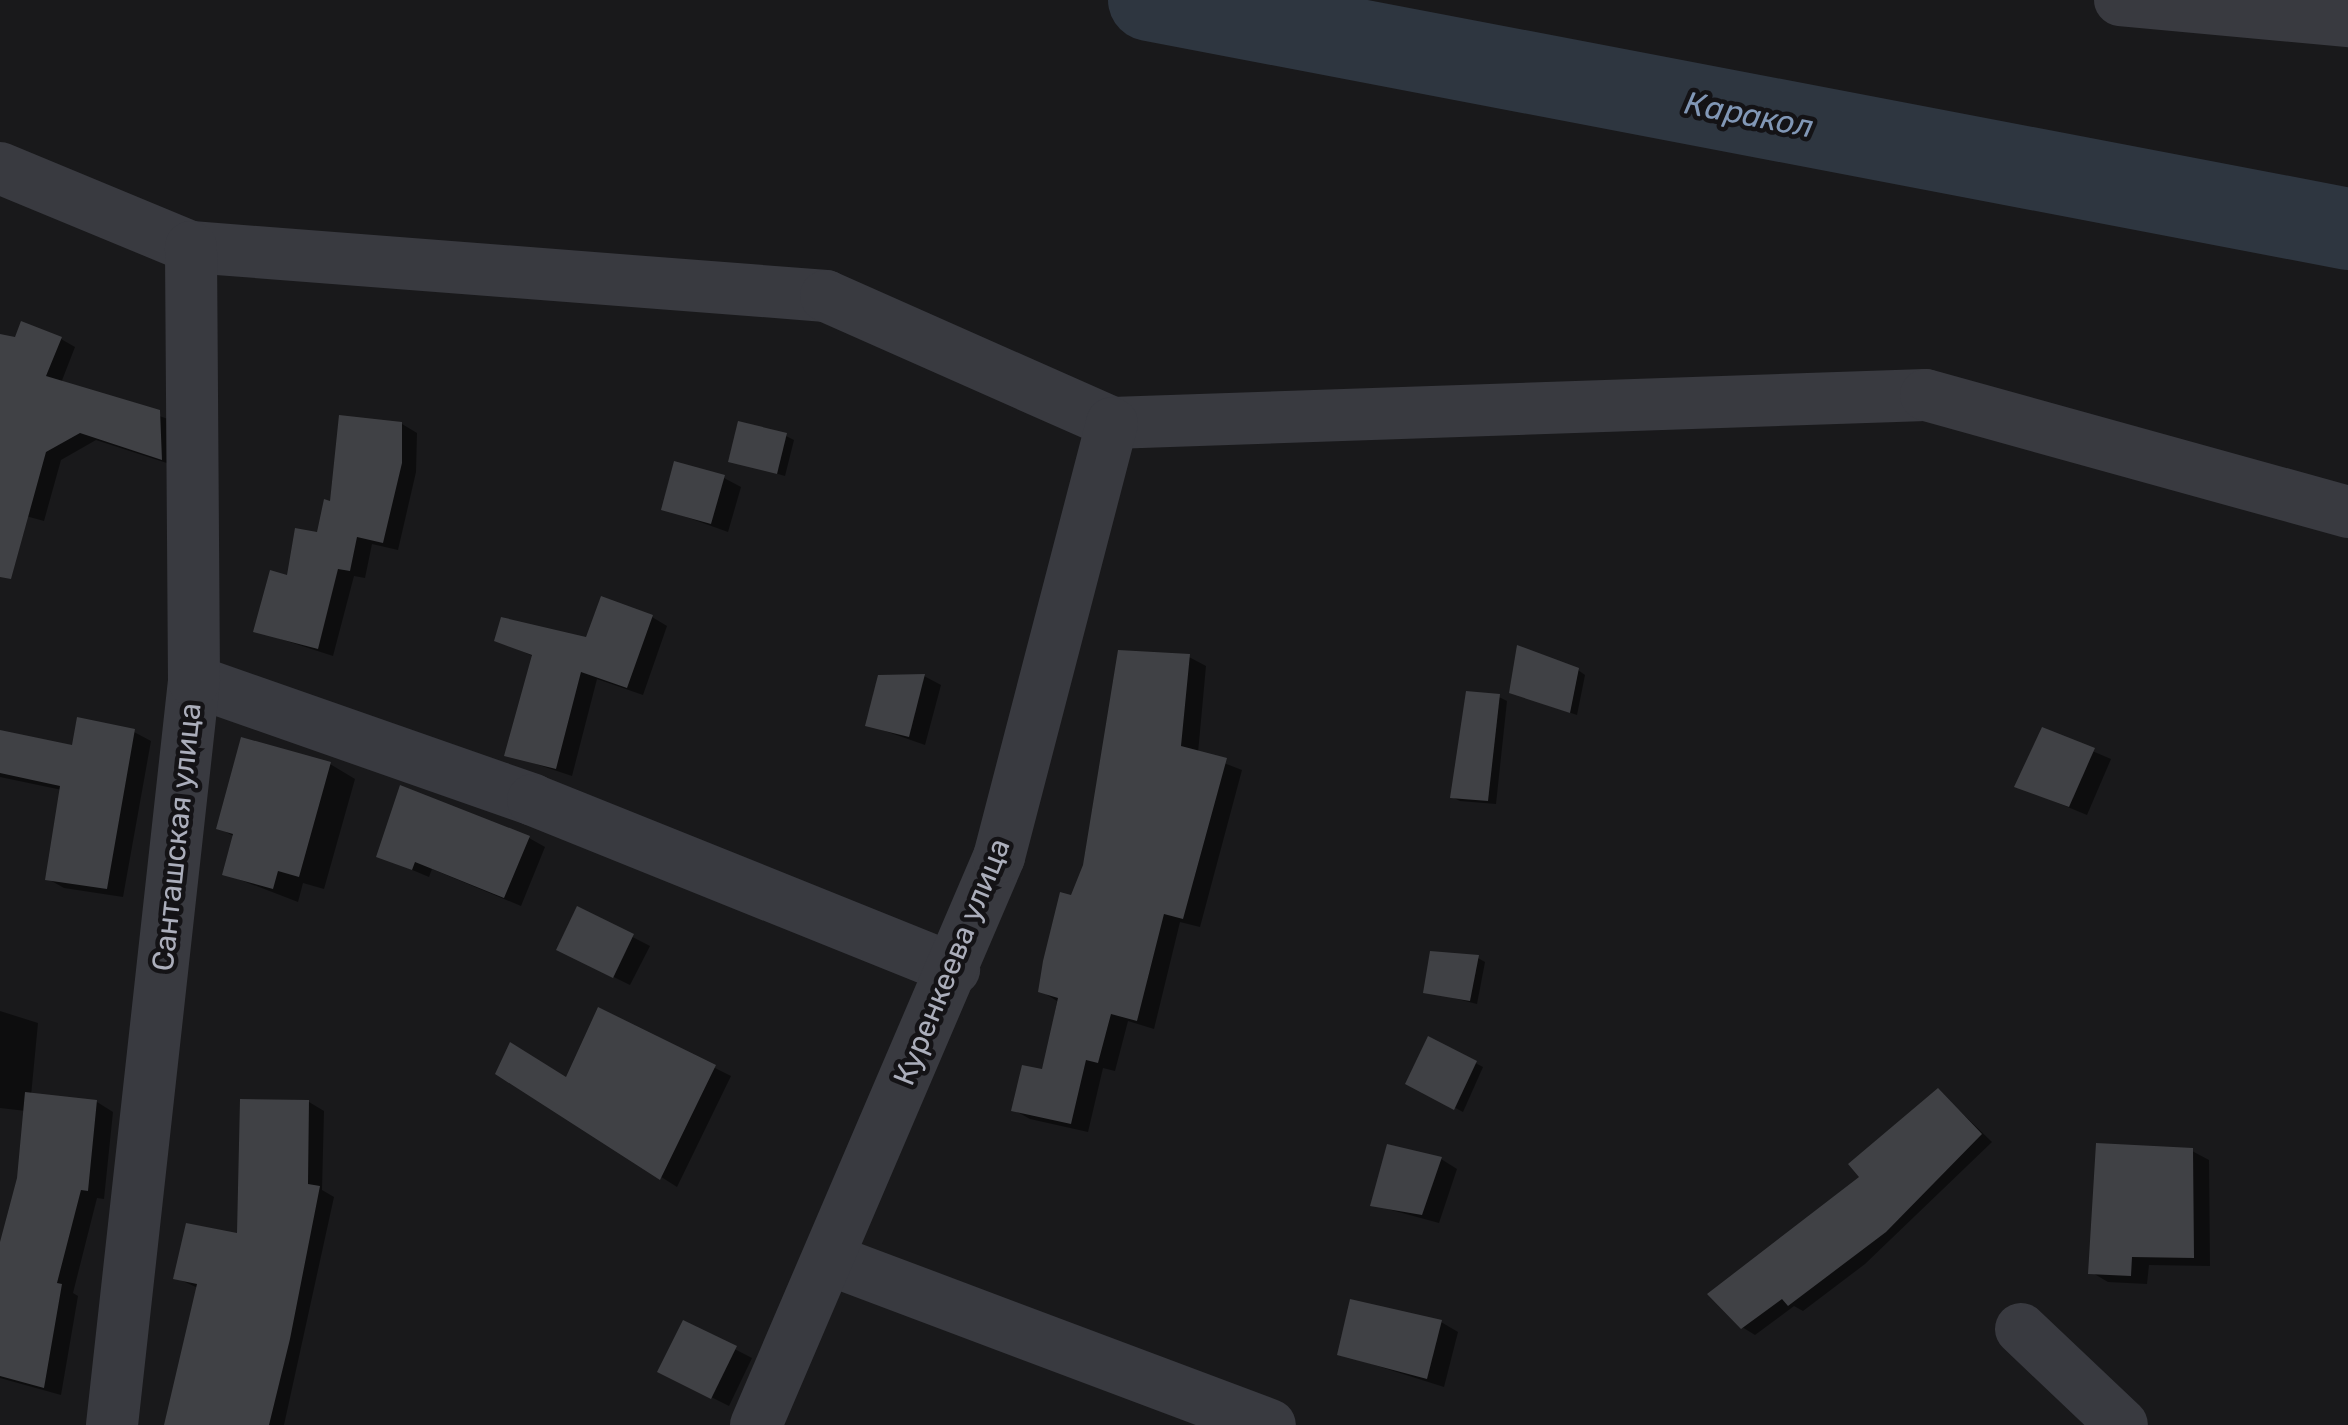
<!DOCTYPE html>
<meta charset="utf-8">
<style>
body{margin:0}
#map{position:relative;width:2348px;height:1425px;overflow:hidden;background:#19191b;font-family:Rubik,sans-serif}
div>[style]{position:absolute}
[style*='--x']{left:calc(var(--x)*1px);top:calc(var(--y)*1px);width:calc(var(--w)*1px);rotate:calc(var(--a)*1deg)}
.shadow>*{inset:0;background:#0007}
.river>*{height:82px;margin:-41px;padding:0 41px;transform-origin:41px;border-radius:41px;background:#2e3640}
.building>*{inset:0;background:#404145}
.minor>*{height:52px;margin:-26px;padding:0 26px;transform-origin:26px;border-radius:26px;background:#393a40}
span{translate:-50% -50%;white-space:nowrap;text-align:center;line-height:1.15;-webkit-text-stroke:9px #141316;paint-order:stroke}
.street-label{font-size:30px;color:#abaebb}
.water-label{font-size:32px;color:#8197b6;font-style:italic}
</style>
<div id="map">
<div class="shadow">
<div style="clip-path:polygon(0 337px,61px 339px,75px 347px,61px 383px,174px 421px,176px 466px,96px 440px,61px 460px,44px 521px,0 509px)"></div>
<div style="clip-path:polygon(402px 424px,417px 433px,416px 472px,398px 550px,372px 544px,365px 578px,354px 576px,333px 656px,256px 631px)"></div>
<div style="clip-path:polygon(786px 436px,794px 440px,785px 476px,730px 460px)"></div>
<div style="clip-path:polygon(724px 478px,741px 487px,728px 532px,664px 509px)"></div>
<div style="clip-path:polygon(652px 617px,667px 626px,643px 695px,597px 679px,572px 776px,506px 754px,535px 657px,497px 640px,588px 640px)"></div>
<div style="clip-path:polygon(1189px 657px,1206px 666px,1198px 753px,1242px 770px,1200px 927px,1180px 922px,1154px 1029px,1128px 1021px,1115px 1071px,1103px 1068px,1088px 1132px,1030px 1119px,1014px 1110px,1044px 1072px,1057px 1001px,1041px 991px,1073px 898px)"></div>
<div style="clip-path:polygon(1578px 670px,1585px 675px,1577px 715px,1520px 696px)"></div>
<div style="clip-path:polygon(924px 676px,941px 685px,925px 745px,868px 725px)"></div>
<div style="clip-path:polygon(1499px 697px,1507px 701px,1496px 804px,1460px 801px,1452px 797px)"></div>
<div style="clip-path:polygon(2043px 730px,2111px 759px,2087px 815px,2017px 786px)"></div>
<div style="clip-path:polygon(0 732px,74px 748px,134px 732px,151px 741px,123px 897px,64px 888px,48px 879px,62px 790px,0 777px)"></div>
<div style="clip-path:polygon(330px 764px,355px 779px,324px 889px,303px 883px,298px 902px,225px 874px,235px 837px,219px 828px)"></div>
<div style="clip-path:polygon(529px 838px,545px 847px,521px 906px,432px 869px,429px 877px,379px 856px)"></div>
<div style="clip-path:polygon(578px 909px,650px 946px,630px 985px,575px 958px)"></div>
<div style="clip-path:polygon(1478px 958px,1485px 962px,1477px 1004px,1426px 991px)"></div>
<div style="clip-path:polygon(599px 1010px,731px 1076px,677px 1187px,498px 1073px,567px 1080px)"></div>
<div style="clip-path:polygon(0 1011px,38px 1023px,31px 1096px,97px 1102px,113px 1112px,104px 1199px,97px 1198px,73px 1293px,78px 1296px,61px 1395px,0 1378px,0 1252px,19px 1179px,26px 1111px,0 1108px)"></div>
<div style="clip-path:polygon(1429px 1039px,1483px 1067px,1463px 1112px,1409px 1083px)"></div>
<div style="clip-path:polygon(1939px 1091px,1992px 1142px,1865px 1264px,1803px 1311px,1794px 1306px,1755px 1335px,1742px 1327px)"></div>
<div style="clip-path:polygon(309px 1102px,324px 1111px,322px 1190px,334px 1197px,284px 1425px,166px 1425px,198px 1288px,176px 1278px,239px 1236px)"></div>
<div style="clip-path:polygon(2192px 1151px,2209px 1160px,2210px 1266px,2149px 1265px,2147px 1284px,2108px 1282px,2091px 1272px)"></div>
<div style="clip-path:polygon(1441px 1159px,1457px 1169px,1439px 1223px,1373px 1205px)"></div>
<div style="clip-path:polygon(1441px 1322px,1458px 1332px,1444px 1387px,1340px 1354px)"></div>
<div style="clip-path:polygon(684px 1323px,752px 1358px,729px 1406px,677px 1380px)"></div>
</div>
<div class="river">
<div style="--x:1149;--y:0;--w:1221;--a:10.81"></div>
</div>
<div class="building">
<div style="clip-path:polygon(21px 321px,62px 337px,46px 376px,160px 410px,162px 460px,80px 433px,46px 452px,11px 579px,0 577px,0 334px,15px 337px)"></div>
<div style="clip-path:polygon(339px 415px,402px 422px,402px 463px,383px 543px,357px 537px,350px 571px,338px 569px,318px 649px,253px 632px,270px 570px,287px 575px,295px 528px,317px 532px,324px 499px,330px 501px)"></div>
<div style="clip-path:polygon(738px 421px,787px 433px,777px 474px,728px 462px)"></div>
<div style="clip-path:polygon(674px 461px,725px 475px,711px 524px,661px 510px)"></div>
<div style="clip-path:polygon(601px 596px,653px 615px,627px 688px,581px 672px,556px 769px,504px 756px,532px 655px,494px 641px,501px 617px,586px 637px)"></div>
<div style="clip-path:polygon(1517px 645px,1579px 668px,1570px 713px,1509px 693px)"></div>
<div style="clip-path:polygon(1118px 650px,1190px 654px,1181px 746px,1227px 758px,1183px 919px,1164px 914px,1137px 1021px,1111px 1014px,1098px 1063px,1086px 1060px,1071px 1124px,1011px 1111px,1022px 1065px,1042px 1069px,1058px 998px,1038px 992px,1043px 961px,1060px 892px,1071px 895px,1083px 865px)"></div>
<div style="clip-path:polygon(925px 674px,909px 737px,865px 726px,878px 675px)"></div>
<div style="clip-path:polygon(1466px 691px,1500px 694px,1488px 801px,1450px 798px)"></div>
<div style="clip-path:polygon(77px 717px,135px 729px,107px 889px,45px 880px,60px 786px,0 773px,0 730px,72px 745px)"></div>
<div style="clip-path:polygon(2042px 727px,2095px 748px,2069px 807px,2014px 787px)"></div>
<div style="clip-path:polygon(241px 737px,331px 762px,299px 877px,278px 871px,273px 889px,222px 875px,233px 834px,216px 829px)"></div>
<div style="clip-path:polygon(400px 785px,530px 836px,504px 898px,415px 862px,412px 870px,376px 857px)"></div>
<div style="clip-path:polygon(577px 906px,634px 934px,613px 978px,556px 950px)"></div>
<div style="clip-path:polygon(1430px 951px,1479px 955px,1470px 1001px,1423px 993px)"></div>
<div style="clip-path:polygon(598px 1007px,716px 1065px,660px 1180px,495px 1074px,510px 1042px,566px 1077px)"></div>
<div style="clip-path:polygon(1428px 1036px,1477px 1061px,1454px 1110px,1405px 1084px)"></div>
<div style="clip-path:polygon(1938px 1088px,1982px 1134px,1886px 1232px,1788px 1306px,1782px 1299px,1741px 1329px,1707px 1294px,1859px 1177px,1848px 1164px)"></div>
<div style="clip-path:polygon(25px 1092px,97px 1100px,88px 1191px,81px 1190px,57px 1283px,62px 1284px,44px 1388px,0 1376px,0 1242px,17px 1178px)"></div>
<div style="clip-path:polygon(240px 1099px,309px 1100px,308px 1184px,320px 1186px,290px 1339px,269px 1425px,164px 1425px,197px 1284px,173px 1279px,186px 1223px,237px 1233px)"></div>
<div style="clip-path:polygon(2096px 1143px,2193px 1148px,2194px 1258px,2132px 1257px,2131px 1276px,2088px 1274px)"></div>
<div style="clip-path:polygon(1387px 1144px,1442px 1157px,1422px 1215px,1370px 1206px)"></div>
<div style="clip-path:polygon(1350px 1299px,1442px 1320px,1427px 1379px,1337px 1355px)"></div>
<div style="clip-path:polygon(683px 1320px,737px 1346px,711px 1399px,657px 1372px)"></div>
</div>
<div class="minor">
<div style="--x:2120;--y:0;--w:229;--a:5.3"></div>
<div style="--x:0;--y:168;--w:207;--a:22.5"></div>
<div style="--x:191;--y:247;--w:637;--a:4.41"></div>
<div style="--x:826;--y:296;--w:313;--a:23.9"></div>
<div style="--x:1112;--y:423;--w:814;--a:-1.97"></div>
<div style="--x:1926;--y:395;--w:438;--a:15.5"></div>
<div style="--x:194;--y:681;--w:359;--a:19.3"></div>
<div style="--x:533;--y:800;--w:454;--a:21.9"></div>
<div style="--x:828;--y:1259;--w:472;--a:20.6"></div>
<div style="--x:2021;--y:1329;--w:139;--a:43.5"></div>
<div style="--x:112;--y:1425;--w:749;--a:-83.71"></div>
<div style="--x:194;--y:681;--w:434;--a:-90.4"></div>
<div style="--x:756;--y:1425;--w:618;--a:-66.84"></div>
<div style="--x:999;--y:857;--w:448;--a:-75.4"></div>
</div>
<div class="street-label">
<span style="left:177px;top:837px;rotate:-84deg">Санташская улица</span>
<span style="left:952px;top:962px;rotate:-68deg">Куренкеева улица</span>
</div>
<div class="water-label">
<span style="left:1749px;top:115px;rotate:11deg">Каракол</span>
</div>
</div>
